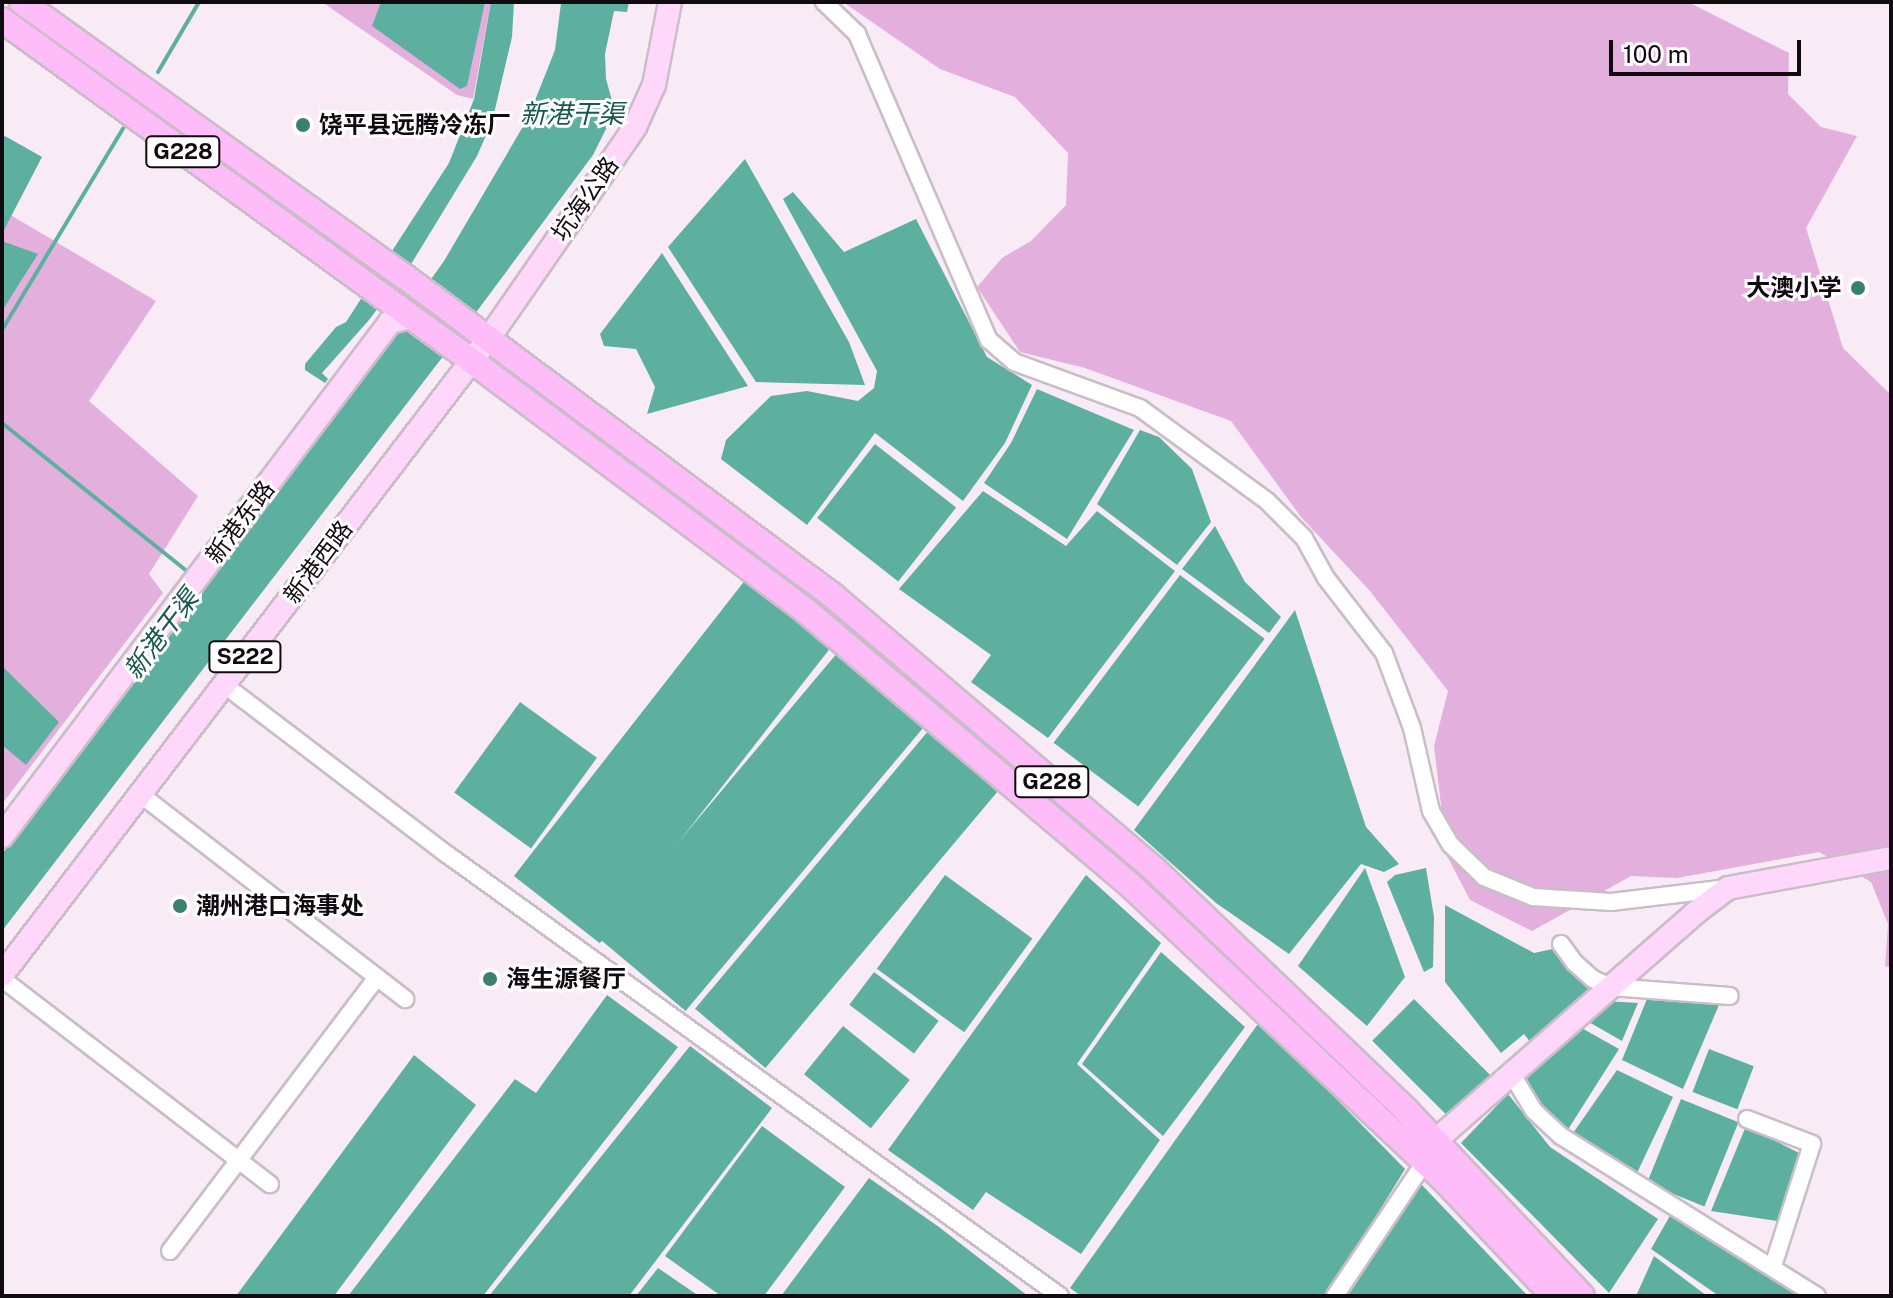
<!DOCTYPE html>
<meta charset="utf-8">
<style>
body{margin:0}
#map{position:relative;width:1893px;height:1298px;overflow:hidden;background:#f8ebf6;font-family:"Public Sans","Noto Sans SC",sans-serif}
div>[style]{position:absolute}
.green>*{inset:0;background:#e3b0de}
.water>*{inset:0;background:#5db09f;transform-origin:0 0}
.stream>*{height:4px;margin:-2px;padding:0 2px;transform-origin:2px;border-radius:2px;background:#5db09f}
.roads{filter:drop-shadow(2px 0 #cabdc8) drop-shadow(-2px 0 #cabdc8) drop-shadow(0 2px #cabdc8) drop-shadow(0 -2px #cabdc8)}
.minor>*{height:16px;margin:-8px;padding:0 8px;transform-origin:8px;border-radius:8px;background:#fff}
.major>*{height:22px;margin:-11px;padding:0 11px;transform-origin:11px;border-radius:11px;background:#fed7fb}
.highway>*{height:24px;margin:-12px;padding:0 12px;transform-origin:12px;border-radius:12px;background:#febcf8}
.dots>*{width:22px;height:22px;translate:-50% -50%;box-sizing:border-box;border:4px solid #fffcfe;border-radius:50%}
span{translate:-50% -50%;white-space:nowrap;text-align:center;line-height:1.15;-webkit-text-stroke:6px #fffcfe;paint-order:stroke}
.shield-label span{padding:2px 6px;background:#fffcfe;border:2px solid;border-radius:6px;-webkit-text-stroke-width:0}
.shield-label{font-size:22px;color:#0f0b0e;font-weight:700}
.poi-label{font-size:24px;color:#0f0b0e;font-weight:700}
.left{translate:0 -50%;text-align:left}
.right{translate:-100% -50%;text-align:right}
.street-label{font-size:24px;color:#0f0b0e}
.water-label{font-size:26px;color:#145a4e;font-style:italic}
.frame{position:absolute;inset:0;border:4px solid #0f0b0e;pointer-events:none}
.scale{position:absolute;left:1609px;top:40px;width:192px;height:36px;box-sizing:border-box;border:4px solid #0f0b0e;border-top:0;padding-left:10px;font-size:24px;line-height:28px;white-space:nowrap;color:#0f0b0e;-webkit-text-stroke:6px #fffcfe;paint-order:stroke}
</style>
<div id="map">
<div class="green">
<div style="clip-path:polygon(322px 2px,491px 2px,473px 99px,457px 95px)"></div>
<div style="clip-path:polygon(843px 2px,1688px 2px,1789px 53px,1788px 94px,1821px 127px,1857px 136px,1806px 228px,1843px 348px,1891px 395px,1891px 968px,1885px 966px,1888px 924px,1871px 882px,1819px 852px,1677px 878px,1631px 876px,1532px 931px,1470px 900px,1447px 856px,1434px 746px,1448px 691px,1370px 591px,1301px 517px,1231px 421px,1085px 368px,1020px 352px,977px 287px,1002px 258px,1031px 241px,1066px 205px,1068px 153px,1015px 97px,940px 69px)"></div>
<div style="clip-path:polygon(2px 210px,156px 301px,89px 401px,198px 496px,149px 574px,163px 593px,2px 804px)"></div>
</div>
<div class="water">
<div style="clip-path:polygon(381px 2px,485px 2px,467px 86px,460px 89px,372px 26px)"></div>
<div style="clip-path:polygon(491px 2px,514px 2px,512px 37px,492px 122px,477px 156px,413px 261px,369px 320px,322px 373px,328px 379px,325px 383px,305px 370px,305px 364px,336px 327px,346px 322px,449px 163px,474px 99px)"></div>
<div style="clip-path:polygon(556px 2px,629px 2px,627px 12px,614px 11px,605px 54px,606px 79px,615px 111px,593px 155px,451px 346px,2px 931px,2px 854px,359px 380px,444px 261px,528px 118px,555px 50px,561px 3px)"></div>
<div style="clip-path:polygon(5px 136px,42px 157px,4px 230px,2px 138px)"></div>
<div style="clip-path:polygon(745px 159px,849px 342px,865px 385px,756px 382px,668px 247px)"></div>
<div style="clip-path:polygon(793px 192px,844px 252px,916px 219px,987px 357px,1032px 385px,1005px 443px,963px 501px,875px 433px,807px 525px,721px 459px,726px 440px,771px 396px,807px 391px,858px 401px,874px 388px,877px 371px,783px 199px)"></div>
<div style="clip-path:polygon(2px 241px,38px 254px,2px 311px)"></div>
<div style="clip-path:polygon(662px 253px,748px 386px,647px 414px,655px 387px,636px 349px,604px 346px,600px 334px)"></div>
<div style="clip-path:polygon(1037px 389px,1134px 430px,1067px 539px,984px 483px,1011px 443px)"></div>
<div style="clip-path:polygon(1140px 430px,1159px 437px,1192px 469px,1211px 522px,1177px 565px,1097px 504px)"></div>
<div style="left:875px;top:444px;width:103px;height:94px;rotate:38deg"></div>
<div style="clip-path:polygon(983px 491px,1066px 546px,1097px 511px,1175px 571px,1048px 738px,971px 682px,991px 655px,899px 589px)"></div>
<div style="clip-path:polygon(1215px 526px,1245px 582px,1281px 617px,1269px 633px,1182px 569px)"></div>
<div style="left:1180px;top:575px;width:106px;height:210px;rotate:37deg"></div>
<div style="left:746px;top:579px;width:109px;height:377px;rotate:38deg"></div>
<div style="clip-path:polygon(1295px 610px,1366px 827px,1399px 864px,1384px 872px,1361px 864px,1289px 954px,1216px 903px,1134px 830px)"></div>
<div style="left:838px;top:652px;width:114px;height:373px;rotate:40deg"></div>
<div style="clip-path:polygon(2px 666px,59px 722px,26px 765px,2px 745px)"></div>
<div style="left:520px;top:702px;width:95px;height:112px;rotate:36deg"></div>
<div style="left:929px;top:730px;width:92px;height:364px;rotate:40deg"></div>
<div style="clip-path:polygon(1365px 868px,1405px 977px,1367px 1026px,1298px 966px)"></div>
<div style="clip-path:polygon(1426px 868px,1434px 917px,1433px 967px,1424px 972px,1387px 882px,1395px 875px)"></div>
<div style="left:945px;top:875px;width:108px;height:116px;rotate:36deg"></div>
<div style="clip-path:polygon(1086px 875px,1161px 943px,1077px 1064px,1160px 1140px,1081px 1254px,986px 1192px,973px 1210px,888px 1150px)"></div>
<div style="clip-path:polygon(1445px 905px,1534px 953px,1553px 949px,1596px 989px,1531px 1043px,1524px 1034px,1501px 1053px,1445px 982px)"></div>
<div style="clip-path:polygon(1161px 952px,1245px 1027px,1163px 1136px,1082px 1064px)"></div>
<div style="left:874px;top:972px;width:81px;height:41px;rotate:37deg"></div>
<div style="clip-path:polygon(607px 995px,678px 1047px,483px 1296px,348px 1296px,515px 1079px,536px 1093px)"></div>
<div style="clip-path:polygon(1699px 997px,1719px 1005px,1683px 1089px,1622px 1060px,1647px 999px)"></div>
<div style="left:1414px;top:999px;width:108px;height:59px;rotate:45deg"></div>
<div style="clip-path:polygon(1605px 1001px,1638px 1003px,1622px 1041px,1587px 1021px)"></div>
<div style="clip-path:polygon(1260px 1021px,1405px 1169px,1353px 1254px,1325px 1296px,1081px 1296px,1070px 1288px)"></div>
<div style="left:843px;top:1026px;width:86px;height:62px;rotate:39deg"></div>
<div style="clip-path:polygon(1578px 1026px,1619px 1049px,1567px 1131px,1536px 1104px,1526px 1076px)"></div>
<div style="clip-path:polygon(690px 1046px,772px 1108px,629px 1296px,489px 1296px)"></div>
<div style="left:1709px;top:1049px;width:48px;height:46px;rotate:21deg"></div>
<div style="clip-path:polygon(414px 1055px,476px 1105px,334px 1296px,236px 1296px)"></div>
<div style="clip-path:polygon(1617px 1070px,1673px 1097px,1636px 1175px,1571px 1136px)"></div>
<div style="clip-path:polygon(1508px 1094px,1550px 1147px,1658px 1219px,1609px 1293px,1461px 1143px)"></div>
<div style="left:1681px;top:1099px;width:62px;height:91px;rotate:22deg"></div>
<div style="clip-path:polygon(762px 1126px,845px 1187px,764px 1296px,721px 1296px,665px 1256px)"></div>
<div style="clip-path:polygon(1746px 1126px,1801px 1154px,1777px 1221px,1711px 1211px)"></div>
<div style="clip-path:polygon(869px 1178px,939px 1227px,1028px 1296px,781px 1296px)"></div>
<div style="clip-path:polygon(1420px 1183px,1528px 1296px,1348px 1296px)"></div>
<div style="clip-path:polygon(1671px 1214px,1800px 1296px,1719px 1296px,1651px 1249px)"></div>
<div style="clip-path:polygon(1654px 1256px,1707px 1296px,1636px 1296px)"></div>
<div style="clip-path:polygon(658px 1268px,699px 1296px,636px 1296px)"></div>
</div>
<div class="stream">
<div style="left:158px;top:72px;width:81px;rotate:-59.6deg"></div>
<div style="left:2px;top:330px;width:235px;rotate:-59deg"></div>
<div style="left:2px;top:423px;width:238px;rotate:38.7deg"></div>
</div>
<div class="roads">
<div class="minor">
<div style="left:824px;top:2px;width:46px;rotate:44.1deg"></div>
<div style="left:857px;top:34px;width:333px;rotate:66.7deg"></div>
<div style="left:989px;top:340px;width:33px;rotate:41deg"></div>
<div style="left:1014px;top:362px;width:134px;rotate:20.1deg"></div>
<div style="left:1140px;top:408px;width:157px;rotate:36.2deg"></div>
<div style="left:1267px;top:501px;width:52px;rotate:45deg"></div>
<div style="left:1304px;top:538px;width:46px;rotate:61.2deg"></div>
<div style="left:1326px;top:578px;width:95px;rotate:52.3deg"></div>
<div style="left:1384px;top:653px;width:80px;rotate:69.5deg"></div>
<div style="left:1412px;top:728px;width:85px;rotate:77.1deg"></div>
<div style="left:1431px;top:811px;width:39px;rotate:60deg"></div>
<div style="left:1451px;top:845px;width:46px;rotate:44.1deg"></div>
<div style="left:1484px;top:877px;width:53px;rotate:22.2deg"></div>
<div style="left:1533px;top:897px;width:78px;rotate:3.7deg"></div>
<div style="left:1611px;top:902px;width:118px;rotate:-6.8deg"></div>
<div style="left:235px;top:693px;width:268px;rotate:37.3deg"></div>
<div style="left:448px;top:855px;width:754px;rotate:35.78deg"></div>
<div style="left:149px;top:801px;width:324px;rotate:37.7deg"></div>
<div style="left:1561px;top:944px;width:24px;rotate:54deg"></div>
<div style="left:1575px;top:963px;width:24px;rotate:42deg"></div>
<div style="left:1593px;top:979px;width:20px;rotate:24deg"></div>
<div style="left:1611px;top:987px;width:119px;rotate:4.3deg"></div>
<div style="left:9px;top:984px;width:329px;rotate:37.5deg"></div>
<div style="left:1511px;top:1073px;width:44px;rotate:58.8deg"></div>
<div style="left:1534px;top:1111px;width:37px;rotate:43deg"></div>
<div style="left:1561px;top:1136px;width:302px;rotate:32deg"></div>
<div style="left:1747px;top:1119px;width:70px;rotate:21deg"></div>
<div style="left:1812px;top:1144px;width:128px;rotate:107.7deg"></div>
<div style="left:170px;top:1251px;width:343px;rotate:-52.9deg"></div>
<div style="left:1335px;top:1296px;width:160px;rotate:-56.2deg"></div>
</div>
<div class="major">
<div style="left:2px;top:836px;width:644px;rotate:-52.95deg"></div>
<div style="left:390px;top:322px;width:22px;rotate:-13deg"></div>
<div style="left:2px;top:975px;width:802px;rotate:-52.6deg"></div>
<div style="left:489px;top:338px;width:257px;rotate:-55.3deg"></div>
<div style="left:635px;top:127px;width:46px;rotate:-65.7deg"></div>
<div style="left:654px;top:85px;width:85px;rotate:-79.1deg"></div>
<div style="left:1435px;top:1141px;width:346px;rotate:-41.2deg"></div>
<div style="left:1695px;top:913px;width:41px;rotate:-37.1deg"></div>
<div style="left:1728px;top:888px;width:166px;rotate:-10.4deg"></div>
</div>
<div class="highway">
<div style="left:22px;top:2px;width:470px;rotate:35.7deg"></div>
<div style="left:404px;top:276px;width:534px;rotate:36.7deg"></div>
<div style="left:832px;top:595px;width:423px;rotate:40.4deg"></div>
<div style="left:1154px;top:869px;width:349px;rotate:43.7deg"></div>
<div style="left:1406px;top:1110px;width:256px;rotate:46.6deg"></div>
<div style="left:2px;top:20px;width:581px;rotate:35.96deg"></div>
<div style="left:472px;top:361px;width:417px;rotate:36.8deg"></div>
<div style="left:806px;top:611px;width:423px;rotate:40.2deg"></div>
<div style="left:1129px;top:884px;width:436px;rotate:43.2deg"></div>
<div style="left:1447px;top:1183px;width:156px;rotate:46.6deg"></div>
</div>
</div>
<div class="dots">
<div style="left:303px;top:125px;background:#3b7f71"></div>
<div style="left:1858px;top:288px;background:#3b7f71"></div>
<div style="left:180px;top:906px;background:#3b7f71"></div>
<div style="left:490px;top:979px;background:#3b7f71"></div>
</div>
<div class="shield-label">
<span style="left:183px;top:152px">G228</span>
<span style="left:245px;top:657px">S222</span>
<span style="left:1052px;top:782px">G228</span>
</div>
<div class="poi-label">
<span class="left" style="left:319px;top:125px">饶平县远腾冷冻厂</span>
<span class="right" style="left:1842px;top:288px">大澳小学</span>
<span class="left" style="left:196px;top:906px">潮州港口海事处</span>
<span class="left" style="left:506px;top:979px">海生源餐厅</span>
</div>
<div class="street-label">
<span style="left:585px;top:199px;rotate:-55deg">坑海公路</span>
<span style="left:240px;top:522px;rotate:-53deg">新港东路</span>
<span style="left:318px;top:562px;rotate:-53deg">新港西路</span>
</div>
<div class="water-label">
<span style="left:572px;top:114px">新港干渠</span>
<span style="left:161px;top:634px;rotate:-53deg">新港干渠</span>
</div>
<div class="frame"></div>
<div class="scale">100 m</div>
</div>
